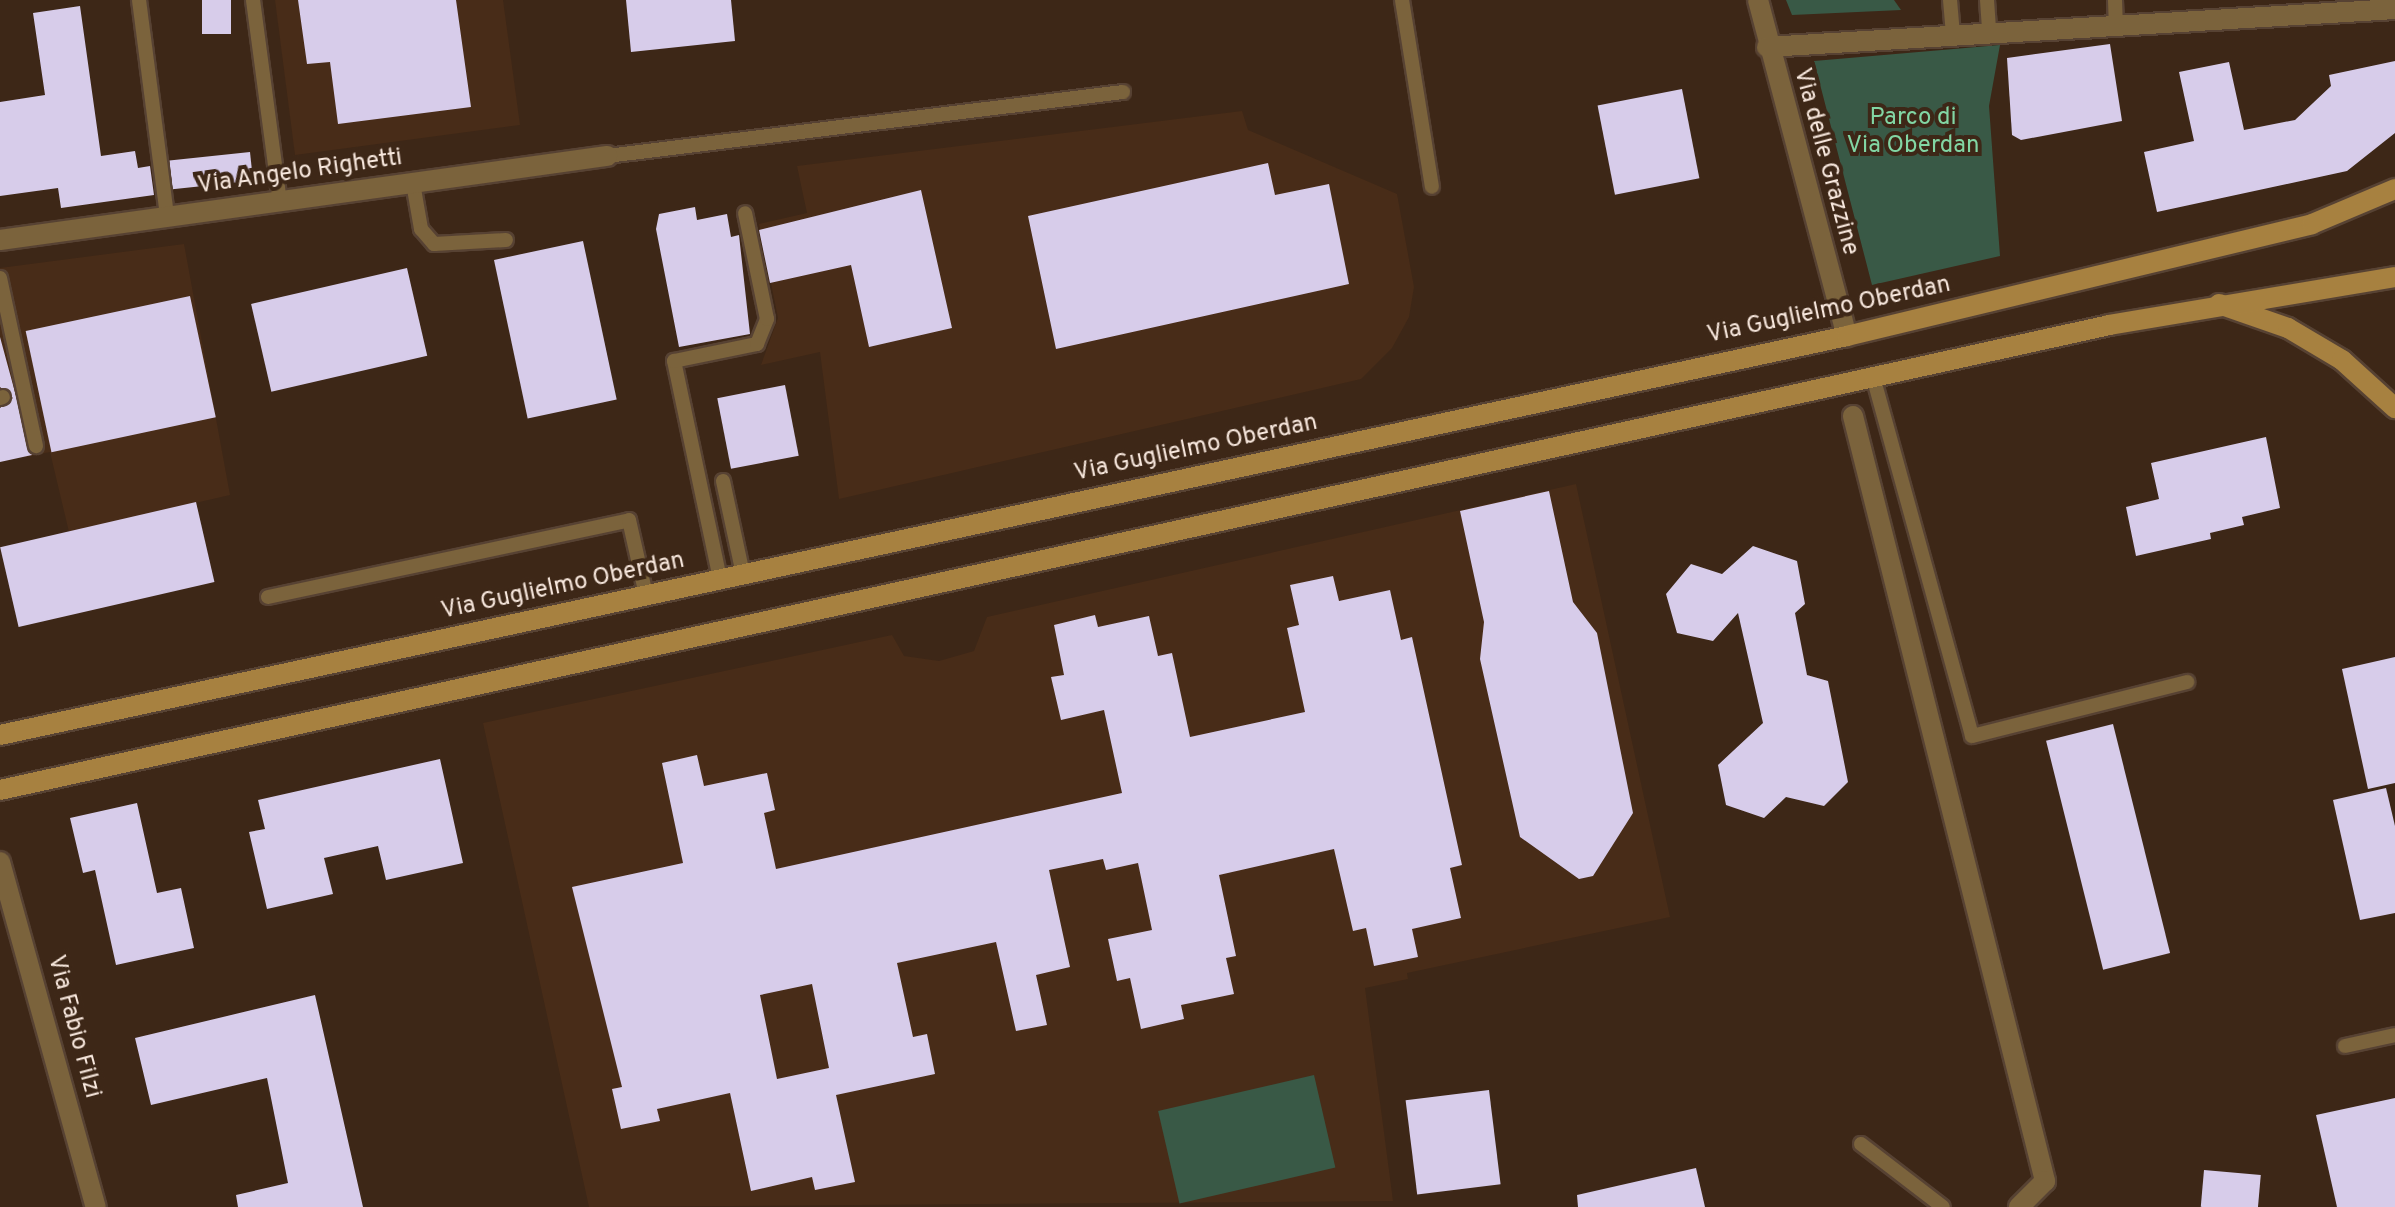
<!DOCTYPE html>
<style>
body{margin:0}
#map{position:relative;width:2395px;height:1207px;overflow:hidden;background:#3d2717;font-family:Overpass,sans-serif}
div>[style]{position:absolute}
.built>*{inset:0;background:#482c18}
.green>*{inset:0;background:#395946;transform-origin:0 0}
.building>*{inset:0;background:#d7ccea;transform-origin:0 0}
.roads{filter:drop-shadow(2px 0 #574233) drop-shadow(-2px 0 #574233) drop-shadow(0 2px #574233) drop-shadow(0 -2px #574233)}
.service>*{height:14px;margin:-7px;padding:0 7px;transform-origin:7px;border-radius:7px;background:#7b633c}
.pedestrian>*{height:20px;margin:-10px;padding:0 10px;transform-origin:10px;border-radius:10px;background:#7b633c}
.minor>*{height:20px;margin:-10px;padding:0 10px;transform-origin:10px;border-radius:10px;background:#7b633c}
.secondary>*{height:20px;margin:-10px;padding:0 10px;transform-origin:10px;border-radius:10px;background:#a78140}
span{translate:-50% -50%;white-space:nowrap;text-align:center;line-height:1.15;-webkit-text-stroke:8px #3d2717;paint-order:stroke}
.park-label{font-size:24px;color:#82d6a4}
.street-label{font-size:24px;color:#f8e8de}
</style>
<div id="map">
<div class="built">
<div style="clip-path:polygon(275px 0,503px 0,520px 125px,295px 155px)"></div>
<div style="clip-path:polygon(1242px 111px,1248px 130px,1397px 194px,1414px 287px,1409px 317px,1392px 348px,1361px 379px,839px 499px,820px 352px,761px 365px,778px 318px,759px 224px,807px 213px,797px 166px)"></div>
<div style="clip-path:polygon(184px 244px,230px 495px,69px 532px,50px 452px,25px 457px,0 344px,0 268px)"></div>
<div style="clip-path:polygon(1576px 484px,1670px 917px,1407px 973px,1408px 979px,1365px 988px,1393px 1201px,589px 1207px,483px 723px,892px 635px,904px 656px,939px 661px,974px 651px,987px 617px)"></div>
</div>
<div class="green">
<div style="clip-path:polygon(1786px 0,1894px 0,1901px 10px,1792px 15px)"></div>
<div style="clip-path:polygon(2000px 45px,1989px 106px,2000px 256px,1872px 285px,1814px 61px)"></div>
<div style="left:1314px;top:1075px;width:95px;height:160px;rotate:77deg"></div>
</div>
<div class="building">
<div style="left:202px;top:0;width:29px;height:34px"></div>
<div style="clip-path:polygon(298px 0,456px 0,471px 107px,338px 124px,330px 62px,307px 64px)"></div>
<div style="clip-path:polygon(626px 0,731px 0,735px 41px,631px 52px)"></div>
<div style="clip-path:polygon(80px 6px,101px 156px,135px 151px,138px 168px,150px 166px,154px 195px,61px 208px,58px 188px,0 196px,0 102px,45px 95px,33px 13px)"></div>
<div style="clip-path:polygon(2110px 44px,2122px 121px,2021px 140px,2012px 135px,2007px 58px)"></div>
<div style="clip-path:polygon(2395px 61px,2395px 133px,2347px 171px,2157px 212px,2144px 152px,2194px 141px,2179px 72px,2229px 62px,2244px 130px,2295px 120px,2331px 86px,2329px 75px)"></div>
<div style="left:1682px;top:89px;width:91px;height:86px;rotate:79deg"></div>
<div style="left:250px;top:152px;width:29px;height:81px;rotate:84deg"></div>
<div style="clip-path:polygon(1268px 163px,1275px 195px,1329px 184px,1349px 284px,1056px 349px,1028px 216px)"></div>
<div style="clip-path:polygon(921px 190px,952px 328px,869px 347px,851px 265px,770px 283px,759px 230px)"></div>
<div style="clip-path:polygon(695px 207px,697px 220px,727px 214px,731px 237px,739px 235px,750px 334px,679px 347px,656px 229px,659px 214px)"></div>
<div style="left:583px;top:241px;width:162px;height:91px;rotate:78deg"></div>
<div style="left:407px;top:268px;width:90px;height:160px;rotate:77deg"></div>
<div style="left:190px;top:296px;width:124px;height:168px;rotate:78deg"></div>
<div style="clip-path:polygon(0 337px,32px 455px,0 462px,0 408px,13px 398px,0 387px)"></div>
<div style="left:785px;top:385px;width:72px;height:69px;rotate:79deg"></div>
<div style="clip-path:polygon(2266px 437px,2280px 508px,2242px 517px,2244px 525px,2210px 533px,2211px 539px,2136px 556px,2126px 507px,2159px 499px,2151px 463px)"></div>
<div style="clip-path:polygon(1549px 491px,1573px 602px,1597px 633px,1633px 813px,1593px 876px,1579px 879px,1520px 837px,1480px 659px,1484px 622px,1460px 511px)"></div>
<div style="left:196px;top:502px;width:82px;height:201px;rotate:77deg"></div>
<div style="clip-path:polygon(1753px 546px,1797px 561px,1805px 604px,1795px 613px,1807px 675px,1828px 681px,1848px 782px,1824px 806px,1786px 797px,1764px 818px,1726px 805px,1718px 765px,1763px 723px,1738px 613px,1713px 641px,1677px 633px,1666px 594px,1691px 564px,1722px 574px)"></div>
<div style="clip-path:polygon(evenodd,1333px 576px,1339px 601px,1390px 590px,1401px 640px,1412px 637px,1462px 865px,1450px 868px,1461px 918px,1412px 929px,1418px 957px,1374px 966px,1366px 928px,1353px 931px,1334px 849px,1219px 875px,1236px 956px,1226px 958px,1234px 994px,1181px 1005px,1184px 1019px,1141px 1029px,1130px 978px,1117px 981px,1108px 939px,1152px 930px,1138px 863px,1106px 870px,1103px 859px,1049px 870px,1070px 967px,1036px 975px,1047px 1025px,1016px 1031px,996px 942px,897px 963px,913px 1037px,927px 1034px,935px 1074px,836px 1095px,855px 1182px,815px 1190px,812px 1177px,751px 1191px,730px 1093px,657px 1109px,660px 1121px,621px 1129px,612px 1089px,622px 1087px,572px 887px,683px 863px,662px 763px,697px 755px,704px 786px,767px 773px,775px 810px,764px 813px,776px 869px,1122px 793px,1104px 710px,1061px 720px,1051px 677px,1064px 675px,1054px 625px,1095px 615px,1098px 627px,1149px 616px,1158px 656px,1172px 653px,1190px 737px,1305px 712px,1287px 628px,1299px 625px,1290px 585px,1333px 576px,812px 984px,829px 1068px,777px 1079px,760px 995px,812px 984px)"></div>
<div style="clip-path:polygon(2395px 657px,2395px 783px,2368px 789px,2342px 669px)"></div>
<div style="left:2113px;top:724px;width:236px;height:69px;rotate:76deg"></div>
<div style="clip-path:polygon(440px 759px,463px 863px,386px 880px,378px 846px,324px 858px,333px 894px,267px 909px,249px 832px,265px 829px,258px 800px)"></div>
<div style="clip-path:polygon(2386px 788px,2395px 826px,2395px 913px,2360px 920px,2333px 800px)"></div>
<div style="clip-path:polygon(137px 803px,157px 893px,181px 888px,194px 948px,116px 965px,95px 870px,83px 873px,70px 818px)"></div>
<div style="clip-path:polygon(315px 995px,363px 1207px,238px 1207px,236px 1195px,288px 1183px,267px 1078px,151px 1105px,135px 1038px)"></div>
<div style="left:1489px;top:1090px;width:95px;height:84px;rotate:83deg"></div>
<div style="clip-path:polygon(2395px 1098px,2395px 1207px,2337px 1207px,2316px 1115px)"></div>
<div style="clip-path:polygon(1696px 1168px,1705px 1207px,1578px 1207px,1577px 1195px)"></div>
<div style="left:2204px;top:1170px;width:57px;height:37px;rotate:5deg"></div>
</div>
<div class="roads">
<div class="service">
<div style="left:139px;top:0;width:219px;rotate:82.6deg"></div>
<div style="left:253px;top:0;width:205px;rotate:82.4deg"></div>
<div style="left:1402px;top:0;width:189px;rotate:80.9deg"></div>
<div style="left:1950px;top:0;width:34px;rotate:85deg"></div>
<div style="left:1987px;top:0;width:31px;rotate:86deg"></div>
<div style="left:2115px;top:0;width:23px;rotate:88deg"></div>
<div style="left:607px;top:156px;width:520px;rotate:-7.07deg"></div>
<div style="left:413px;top:183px;width:47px;rotate:80.1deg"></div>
<div style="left:421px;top:229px;width:20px;rotate:49deg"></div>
<div style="left:434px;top:244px;width:72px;rotate:-3.2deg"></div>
<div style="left:0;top:278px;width:172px;rotate:77.9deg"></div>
<div style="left:1874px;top:380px;width:369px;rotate:74.6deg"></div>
<div style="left:1972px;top:736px;width:222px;rotate:-14.1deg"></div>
<div style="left:0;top:398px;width:3px;rotate:-18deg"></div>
<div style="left:723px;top:481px;width:95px;rotate:77.9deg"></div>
<div style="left:720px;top:579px;width:223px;rotate:-101.9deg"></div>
<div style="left:674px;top:361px;width:85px;rotate:-11.6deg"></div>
<div style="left:757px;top:344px;width:27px;rotate:-68deg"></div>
<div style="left:767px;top:319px;width:108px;rotate:-101.7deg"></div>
<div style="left:268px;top:597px;width:369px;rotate:-12deg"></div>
<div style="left:629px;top:520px;width:77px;rotate:77.2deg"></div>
<div style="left:2345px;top:1046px;width:51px;rotate:-12.4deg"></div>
<div style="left:1861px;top:1144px;width:103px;rotate:37.5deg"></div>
</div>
<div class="pedestrian">
<div style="left:1853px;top:416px;width:789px;rotate:75.91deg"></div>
<div style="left:2045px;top:1181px;width:37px;rotate:135deg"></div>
</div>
<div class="minor">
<div style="left:1758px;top:0;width:348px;rotate:75.2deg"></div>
<div style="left:1767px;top:47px;width:629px;rotate:-3.46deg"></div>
<div style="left:0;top:240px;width:613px;rotate:-7.88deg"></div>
<div style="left:0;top:862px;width:358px;rotate:74.5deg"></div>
</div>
<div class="secondary">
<div style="left:2219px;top:304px;width:73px;rotate:19.2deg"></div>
<div style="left:2288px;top:328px;width:63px;rotate:30.7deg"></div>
<div style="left:2342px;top:360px;width:72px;rotate:42.2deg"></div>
<div style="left:0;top:735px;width:1890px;rotate:-12.19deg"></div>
<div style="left:1847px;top:336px;width:478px;rotate:-13.5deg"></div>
<div style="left:2312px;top:224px;width:90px;rotate:-22.9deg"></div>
<div style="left:0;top:790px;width:2160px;rotate:-12.43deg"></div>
<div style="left:2109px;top:325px;width:290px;rotate:-9.5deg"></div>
</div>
</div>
<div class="park-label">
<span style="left:1913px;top:133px">Parco di<br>Via Oberdan</span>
</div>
<div class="street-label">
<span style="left:1825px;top:162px;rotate:75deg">Via delle Grazzine</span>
<span style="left:300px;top:173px;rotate:-8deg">Via Angelo Righetti</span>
<span style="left:1829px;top:311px;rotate:-12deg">Via Guglielmo Oberdan</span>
<span style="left:1196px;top:449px;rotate:-12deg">Via Guglielmo Oberdan</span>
<span style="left:563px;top:587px;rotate:-12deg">Via Guglielmo Oberdan</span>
<span style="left:73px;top:1027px;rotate:75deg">Via Fabio Filzi</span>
</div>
</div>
